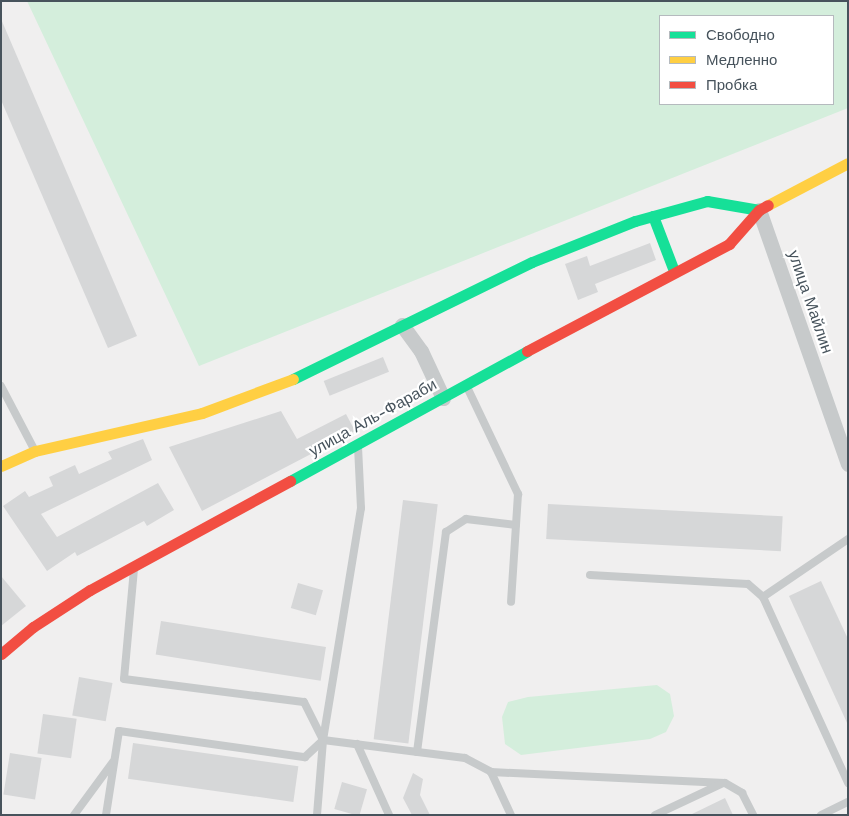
<!DOCTYPE html>
<meta charset="utf-8">
<style>
body{margin:0}
#map{position:relative;width:849px;height:816px;overflow:hidden;background:#f0efef;font-family:"Work Sans",sans-serif}
div>[style]{position:absolute}
.green>*{inset:0;background:#d4eedc}
.building>*{inset:0;background:#d6d7d8;transform-origin:0 0}
.lane>*{height:8px;margin:-4px;padding:0 4px;transform-origin:4px;border-radius:4px;background:#c7cacb}
.street>*{height:15px;margin:-7.5px;padding:0 7.5px;transform-origin:7.5px;border-radius:7.5px;background:#c7cacb}
.fast>*{height:11px;margin:-5.5px;padding:0 5.5px;transform-origin:5.5px;border-radius:5.5px;background:#16e098}
.slow>*{height:11px;margin:-5.5px;padding:0 5.5px;transform-origin:5.5px;border-radius:5.5px;background:#ffcf43}
.jam>*{height:11px;margin:-5.5px;padding:0 5.5px;transform-origin:5.5px;border-radius:5.5px;background:#f24e42}
span{translate:-50% -50%;white-space:nowrap;text-align:center;line-height:1.15;-webkit-text-stroke:4.5px #fff;paint-order:stroke}
.street-label{font-size:16px;color:#47535c}
.frame{position:absolute;inset:0;border:2px solid #47535c;pointer-events:none}
.legend{position:absolute;left:659px;top:15px;width:175px;height:90px;box-sizing:border-box;background:#fff;border:1px solid #b5babe;margin:0;padding:6px 9px;list-style:none;font-size:15px;color:#47535c}
.legend li{display:flex;align-items:center;gap:10px;height:25px}
.legend b{width:25px;border:1px solid #b5babe}
</style>
<div id="map">
<div class="green">
<div style="clip-path:polygon(evenodd,27px 1px,848px 1px,848px 108px,199px 366px,27px 1px,660px 16px,833px 16px,833px 104px,660px 104px,660px 16px)"></div>
<div style="clip-path:polygon(657px 685px,670px 694px,674px 716px,666px 732px,650px 739px,521px 755px,505px 744px,502px 717px,508px 702px,528px 697px)"></div>
</div>
<div class="building">
<div style="clip-path:polygon(1px 19px,137px 336px,108px 348px,1px 100px)"></div>
<div style="clip-path:polygon(650px 243px,656px 260px,595px 284px,598px 292px,578px 300px,565px 264px,587px 256px,590px 266px)"></div>
<div style="left:383px;top:357px;width:16px;height:64px;rotate:68deg"></div>
<div style="clip-path:polygon(281px 411px,297px 439px,346px 414px,355px 431px,202px 511px,169px 447px)"></div>
<div style="clip-path:polygon(143px 439px,152px 460px,41px 514px,57px 537px,158px 483px,174px 510px,147px 526px,144px 521px,77px 556px,75px 552px,47px 571px,3px 506px,25px 491px,29px 497px,53px 486px,49px 477px,75px 465px,79px 474px,112px 459px,108px 452px)"></div>
<div style="left:403px;top:500px;width:35px;height:241px;rotate:7deg"></div>
<div style="left:548px;top:504px;width:235px;height:35px;rotate:3deg"></div>
<div style="clip-path:polygon(1px 576px,26px 606px,1px 626px)"></div>
<div style="clip-path:polygon(821px 581px,848px 639px,848px 725px,789px 596px)"></div>
<div style="left:298px;top:583px;width:26px;height:26px;rotate:16deg"></div>
<div style="left:161px;top:621px;width:167px;height:34px;rotate:9deg"></div>
<div style="left:79px;top:677px;width:34px;height:39px;rotate:10deg"></div>
<div style="left:43px;top:714px;width:34px;height:40px;rotate:8deg"></div>
<div style="left:133px;top:743px;width:167px;height:36px;rotate:8deg"></div>
<div style="left:10px;top:753px;width:32px;height:42px;rotate:9deg"></div>
<div style="clip-path:polygon(413px 773px,423px 779px,420px 795px,430px 815px,412px 815px,403px 798px)"></div>
<div style="left:342px;top:782px;width:26px;height:28px;rotate:16deg"></div>
<div style="clip-path:polygon(725px 798px,733px 815px,690px 815px)"></div>
</div>
<div class="lane">
<div style="left:1px;top:386px;width:71px;rotate:62.4deg"></div>
<div style="left:467px;top:387px;width:119px;rotate:64.5deg"></div>
<div style="left:518px;top:494px;width:108px;rotate:93.7deg"></div>
<div style="left:134px;top:569px;width:110px;rotate:95.2deg"></div>
<div style="left:124px;top:679px;width:181px;rotate:7.3deg"></div>
<div style="left:304px;top:702px;width:42px;rotate:63.4deg"></div>
<div style="left:323px;top:740px;width:143px;rotate:7.2deg"></div>
<div style="left:465px;top:758px;width:30px;rotate:28deg"></div>
<div style="left:491px;top:772px;width:47px;rotate:65.1deg"></div>
<div style="left:590px;top:575px;width:158px;rotate:3.3deg"></div>
<div style="left:748px;top:584px;width:20px;rotate:41deg"></div>
<div style="left:763px;top:597px;width:205px;rotate:65.4deg"></div>
<div style="left:763px;top:597px;width:103px;rotate:-34.3deg"></div>
<div style="left:357px;top:744px;width:78px;rotate:65.7deg"></div>
<div style="left:417px;top:752px;width:222px;rotate:-82.5deg"></div>
<div style="left:446px;top:532px;width:24px;rotate:-33deg"></div>
<div style="left:466px;top:519px;width:50px;rotate:6.8deg"></div>
<div style="left:491px;top:772px;width:234px;rotate:2.7deg"></div>
<div style="left:725px;top:783px;width:20px;rotate:30deg"></div>
<div style="left:742px;top:793px;width:25px;rotate:63deg"></div>
<div style="left:74px;top:815px;width:66px;rotate:-53.7deg"></div>
<div style="left:106px;top:815px;width:85px;rotate:-81.2deg"></div>
<div style="left:119px;top:731px;width:188px;rotate:8deg"></div>
<div style="left:305px;top:757px;width:25px;rotate:-43deg"></div>
<div style="left:317px;top:815px;width:75px;rotate:-85.4deg"></div>
<div style="left:323px;top:740px;width:235px;rotate:-80.7deg"></div>
<div style="left:361px;top:508px;width:61px;rotate:-92.8deg"></div>
<div style="left:655px;top:815px;width:75px;rotate:-25.2deg"></div>
<div style="left:821px;top:815px;width:30px;rotate:-26deg"></div>
</div>
<div class="street">
<div style="left:759px;top:210px;width:269px;rotate:70.7deg"></div>
<div style="left:402px;top:325px;width:32px;rotate:54deg"></div>
<div style="left:421px;top:351px;width:52px;rotate:64.9deg"></div>
</div>
<div class="fast">
<div style="left:653px;top:216px;width:59px;rotate:69.1deg"></div>
<div style="left:293px;top:379px;width:266px;rotate:-26.1deg"></div>
<div style="left:532px;top:262px;width:111px;rotate:-21.7deg"></div>
<div style="left:635px;top:221px;width:75px;rotate:-15.5deg"></div>
<div style="left:707px;top:201px;width:53px;rotate:9.8deg"></div>
<div style="left:290px;top:481px;width:270px;rotate:-28.7deg"></div>
</div>
<div class="slow">
<div style="left:768px;top:205px;width:90px;rotate:-27.7deg"></div>
<div style="left:1px;top:466px;width:37px;rotate:-24deg"></div>
<div style="left:35px;top:451px;width:171px;rotate:-12.8deg"></div>
<div style="left:202px;top:413px;width:97px;rotate:-20.5deg"></div>
</div>
<div class="jam">
<div style="left:527px;top:351px;width:229px;rotate:-27.9deg"></div>
<div style="left:729px;top:244px;width:45px;rotate:-48.6deg"></div>
<div style="left:759px;top:210px;width:10px;rotate:-29deg"></div>
<div style="left:1px;top:654px;width:42px;rotate:-40.2deg"></div>
<div style="left:33px;top:627px;width:68px;rotate:-33deg"></div>
<div style="left:90px;top:590px;width:228px;rotate:-28.6deg"></div>
</div>
<div class="street-label">
<span style="left:810px;top:302px;rotate:71deg">улица Майлин</span>
<span style="left:373px;top:418px;rotate:-29deg">улица Аль-Фараби</span>
</div>
<div class="frame"></div>
<ul class="legend">
<li><b style="height:6px;background:#16e098"></b>Свободно</li>
<li><b style="height:6px;background:#ffcf43"></b>Медленно</li>
<li><b style="height:6px;background:#f24e42"></b>Пробка</li>
</ul>
</div>
